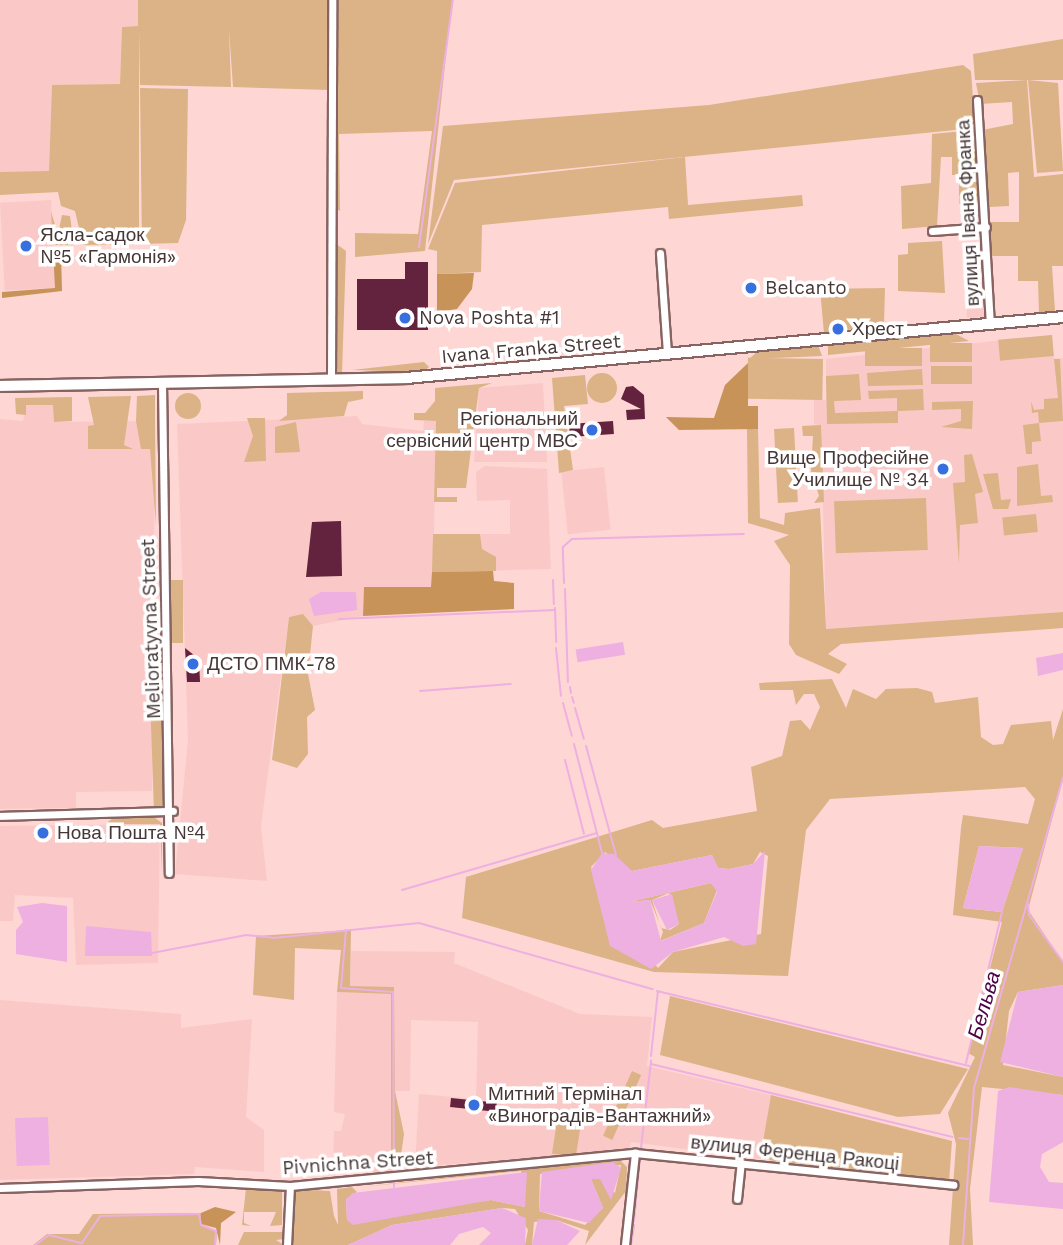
<!DOCTYPE html>
<meta charset="utf-8">
<style>
body{margin:0}
#map{position:relative;width:1063px;height:1245px;overflow:hidden;background:#fed6d4;font-family:"Work Sans",sans-serif}
div>[style]{position:absolute}
.built>*{inset:0;background:#fac9c7;transform-origin:0 0}
.green>*{inset:0;background:#dbb386;transform-origin:0 0}
.round{border-radius:50%}
.forest>*{inset:0;background:#c79359}
.water>*{inset:0;background:#eeafe1;transform-origin:0 0}
.stream>*{height:2px;margin:-1px;padding:0 1px;transform-origin:1px;border-radius:1px;background:#eeafe1}
.building>*{inset:0;background:#63223d;transform-origin:0 0}
.roads{filter:drop-shadow(2px 0 #876462) drop-shadow(-2px 0 #876462) drop-shadow(0 2px #876462) drop-shadow(0 -2px #876462)}
.street>*{height:7px;margin:-3.5px;padding:0 3.5px;transform-origin:3.5px;border-radius:3.5px;background:#fff}
.primary>*{height:10px;margin:-5px;padding:0 5px;transform-origin:5px;border-radius:5px;background:#fff}
.dots>*{width:19px;height:19px;translate:-50% -50%;box-sizing:border-box;border:4px solid #fff;border-radius:50%}
span{translate:-50% -50%;white-space:nowrap;text-align:center;line-height:1.15;-webkit-text-stroke:7px #fff;paint-order:stroke}
.street-label{font-size:19px;color:#463636}
.poi-label{font-size:19px;color:#463636}
.left{translate:0 -50%;text-align:left}
.right{translate:-100% -50%;text-align:right}
.water-label{font-size:21px;color:#4e0246;font-style:italic}
</style>
<div id="map">
<div class="built">
<div style="clip-path:polygon(0 0,138px 0,138px 26px,122px 27px,120px 84px,52px 86px,49px 172px,0 172px)"></div>
<div style="left:51px;top:200px;width:88px;height:51px;rotate:87deg"></div>
<div style="left:985px;top:290px;width:27px;height:19px;rotate:88deg"></div>
<div style="clip-path:polygon(1052px 335px,1054px 359px,1063px 358px,1063px 612px,826px 629px,821px 426px,814px 424px,814px 400px,826px 400px,826px 359px)"></div>
<div style="clip-path:polygon(543px 383px,547px 462px,474px 462px,479px 388px)"></div>
<div style="clip-path:polygon(26px 405px,54px 405px,54px 422px,155px 421px,152px 791px,76px 792px,76px 808px,0 809px,0 419px,23px 421px)"></div>
<div style="clip-path:polygon(357px 416px,362px 424px,423px 431px,424px 421px,436px 421px,434px 534px,510px 534px,510px 500px,477px 501px,476px 472px,485px 466px,547px 469px,551px 569px,432px 572px,432px 587px,364px 588px,363px 616px,313px 626px,303px 614px,289px 617px,261px 826px,267px 881px,175px 874px,188px 740px,177px 424px)"></div>
<div style="left:604px;top:467px;width:63px;height:43px;rotate:84deg"></div>
<div style="clip-path:polygon(160px 824px,158px 963px,76px 965px,73px 898px,15px 895px,13px 921px,0 921px,0 826px)"></div>
<div style="clip-path:polygon(351px 951px,455px 952px,454px 963px,580px 1014px,652px 1017px,647px 1066px,771px 1095px,760px 1159px,631px 1142px,629px 1150px,415px 1167px,419px 1094px,476px 1099px,478px 1022px,411px 1020px,410px 1091px,395px 1091px,394px 988px,350px 986px)"></div>
<div style="clip-path:polygon(337px 992px,391px 994px,391px 1171px,333px 1174px,334px 1131px,341px 1131px,345px 1114px,334px 1112px)"></div>
<div style="clip-path:polygon(0 1000px,181px 1014px,181px 1028px,252px 1019px,246px 1117px,264px 1130px,264px 1172px,195px 1167px,194px 1174px,0 1180px)"></div>
</div>
<div class="green">
<div style="clip-path:polygon(138px 0,330px 0,330px 90px,233px 87px,229px 29px,231px 87px,140px 85px,139px 30px,139px 244px,83px 245px,75px 211px,61px 206px,58px 192px,0 195px,0 172px,49px 171px,52px 85px,120px 84px,122px 27px,138px 26px)"></div>
<div style="clip-path:polygon(335px 0,452px 0,425px 251px,355px 257px,355px 233px,418px 234px,432px 131px,339px 134px,340px 211px,335px 208px)"></div>
<div style="clip-path:polygon(1063px 39px,1063px 80px,975px 80px,973px 54px)"></div>
<div style="clip-path:polygon(963px 65px,971px 71px,975px 128px,454px 180px,428px 244px,443px 126px,709px 105px)"></div>
<div style="clip-path:polygon(1027px 80px,1034px 177px,1063px 174px,1063px 266px,1052px 266px,1055px 311px,1039px 313px,1038px 281px,1018px 281px,1018px 256px,991px 256px,990px 222px,1019px 222px,1019px 172px,1008px 173px,1009px 206px,989px 207px,982px 130px,1013px 124px,1012px 102px,980px 104px,976px 83px)"></div>
<div style="clip-path:polygon(1028px 80px,1058px 83px,1063px 171px,1037px 173px)"></div>
<div style="clip-path:polygon(140px 88px,188px 89px,186px 220px,178px 243px,142px 244px)"></div>
<div style="clip-path:polygon(975px 130px,981px 202px,959px 204px,959px 175px,952px 175px,952px 157px,941px 157px,937px 226px,902px 229px,901px 186px,931px 183px,932px 134px)"></div>
<div style="clip-path:polygon(685px 157px,688px 205px,802px 195px,803px 206px,669px 219px,668px 207px,482px 225px,481px 272px,437px 274px,437px 251px,428px 249px,455px 183px)"></div>
<div style="clip-path:polygon(51px 212px,58px 234px,62px 215px,70px 216px,74px 245px,53px 245px)"></div>
<div style="clip-path:polygon(942px 241px,945px 293px,898px 291px,898px 255px,908px 254px,908px 243px)"></div>
<div style="clip-path:polygon(335px 243px,346px 251px,342px 374px,334px 372px)"></div>
<div style="clip-path:polygon(885px 288px,884px 325px,824px 333px,820px 289px)"></div>
<div style="clip-path:polygon(954px 333px,969px 341px,828px 355px,828px 345px)"></div>
<div style="left:1052px;top:335px;width:21px;height:54px;rotate:85deg"></div>
<div style="left:972px;top:343px;width:19px;height:42px;rotate:90deg"></div>
<div style="clip-path:polygon(818px 345px,822px 356px,749px 359px,758px 351px)"></div>
<div style="left:922px;top:348px;width:18px;height:57px;rotate:90deg"></div>
<div style="left:823px;top:359px;width:41px;height:75px;rotate:91deg"></div>
<div style="clip-path:polygon(1054px 359px,1060px 359px,1063px 421px,1039px 423px,1041px 441px,1032px 442px,1032px 454px,1026px 454px,1023px 425px,1039px 423px,1038px 412px,1032px 413px,1031px 401px,1034px 410px,1044px 409px,1044px 399px,1058px 398px)"></div>
<div style="clip-path:polygon(424px 362px,429px 367px,423px 372px,352px 370px)"></div>
<div style="left:972px;top:366px;width:18px;height:41px;rotate:90deg"></div>
<div style="clip-path:polygon(922px 369px,923px 385px,868px 386px,867px 373px)"></div>
<div class="round" style="left:587px;top:373px;width:30px;height:30px"></div>
<div style="clip-path:polygon(859px 374px,861px 400px,834px 401px,835px 413px,897px 411px,897px 398px,869px 399px,868px 391px,923px 389px,924px 410px,898px 411px,898px 423px,827px 424px,826px 376px)"></div>
<div style="clip-path:polygon(585px 375px,588px 404px,564px 406px,573px 470px,559px 473px,552px 378px)"></div>
<div style="clip-path:polygon(492px 383px,479px 388px,466px 488px,437px 488px,437px 497px,457px 497px,457px 502px,434px 502px,436px 421px,414px 420px,414px 413px,425px 413px,435px 401px,435px 388px)"></div>
<div style="clip-path:polygon(363px 391px,363px 399px,348px 402px,344px 416px,279px 421px,287px 415px,287px 393px)"></div>
<div class="round" style="left:175px;top:393px;width:26px;height:26px"></div>
<div style="clip-path:polygon(155px 395px,155px 421px,156px 526px,150px 449px,141px 449px,136px 421px,137px 396px)"></div>
<div style="clip-path:polygon(131px 396px,124px 445px,133px 449px,88px 449px,88px 426px,94px 425px,88px 397px)"></div>
<div style="clip-path:polygon(72px 397px,72px 421px,54px 422px,53px 405px,26px 405px,26px 415px,16px 414px,15px 398px)"></div>
<div style="clip-path:polygon(973px 401px,972px 429px,941px 427px,961px 421px,961px 409px,932px 410px,932px 402px)"></div>
<div style="clip-path:polygon(247px 418px,265px 418px,266px 461px,244px 462px,253px 436px)"></div>
<div style="clip-path:polygon(296px 422px,300px 452px,275px 453px,275px 427px)"></div>
<div style="clip-path:polygon(821px 425px,824px 502px,814px 503px,819px 496px,811px 471px,813px 436px,803px 436px,802px 426px)"></div>
<div style="left:794px;top:428px;width:74px;height:20px;rotate:87deg"></div>
<div style="clip-path:polygon(747px 429px,758px 429px,760px 518px,784px 525px,785px 513px,820px 508px,826px 629px,1063px 612px,1063px 628px,841px 644px,828px 654px,847px 664px,839px 674px,796px 655px,789px 644px,790px 565px,774px 541px,789px 535px,748px 523px)"></div>
<div style="clip-path:polygon(972px 454px,983px 492px,975px 494px,978px 523px,960px 525px,959px 564px,953px 483px,965px 482px,964px 455px)"></div>
<div style="clip-path:polygon(1038px 464px,1041px 496px,1052px 495px,1053px 502px,1017px 506px,1017px 467px)"></div>
<div style="clip-path:polygon(998px 473px,1001px 500px,1011px 499px,1008px 509px,993px 509px,983px 474px)"></div>
<div style="left:926px;top:498px;width:52px;height:92px;rotate:88deg"></div>
<div style="left:1036px;top:514px;width:18px;height:34px;rotate:84deg"></div>
<div style="clip-path:polygon(433px 534px,480px 534px,482px 549px,496px 557px,496px 571px,432px 572px)"></div>
<div style="left:170px;top:580px;width:13px;height:63px"></div>
<div style="clip-path:polygon(303px 614px,313px 626px,308px 674px,315px 710px,307px 717px,308px 754px,297px 768px,272px 760px,289px 617px)"></div>
<div style="left:163px;top:668px;width:139px;height:14px;rotate:88deg"></div>
<div style="clip-path:polygon(evenodd,832px 679px,846px 708px,853px 689px,876px 699px,886px 689px,917px 688px,932px 692px,935px 703px,978px 697px,981px 737px,993px 745px,1003px 744px,1011px 725px,1051px 721px,1053px 740px,1063px 709px,1063px 778px,1028px 910px,1063px 962px,1063px 985px,1018px 992px,1009px 1011px,1003px 1065px,1063px 1077px,1063px 1095px,982px 1087px,970px 1189px,973px 1245px,949px 1245px,956px 1144px,948px 1113px,975px 1057px,968px 1053px,1002px 922px,953px 915px,961px 828px,963px 815px,1028px 824px,1035px 799px,1025px 787px,830px 799px,806px 830px,788px 976px,654px 972px,462px 918px,466px 877px,652px 820px,663px 828px,757px 811px,751px 767px,782px 756px,790px 721px,801px 720px,810px 730px,820px 707px,814px 694px,804px 694px,796px 705px,793px 690px,760px 690px,759px 683px,832px 679px,979px 846px,1023px 848px,1002px 912px,963px 908px,979px 846px,832px 679px,605px 852px,632px 871px,712px 855px,718px 868px,729px 869px,753px 864px,760px 852px,768px 856px,761px 934px,673px 952px,658px 968px,599px 894px,591px 867px,605px 852px)"></div>
<div style="clip-path:polygon(151px 815px,162px 823px,162px 873px,160px 824px,105px 824px,116px 816px)"></div>
<div style="clip-path:polygon(evenodd,711px 883px,717px 890px,704px 923px,660px 941px,663px 932px,650px 900px,629px 902px,711px 883px,669px 893px,679px 924px,670px 930px,661px 928px,652px 900px,669px 893px)"></div>
<div style="clip-path:polygon(351px 930px,350px 986px,394px 987px,395px 1091px,404px 1134px,399px 1170px,391px 1171px,391px 994px,337px 992px,341px 950px,295px 948px,294px 1000px,253px 995px,256px 936px)"></div>
<div style="clip-path:polygon(670px 996px,968px 1069px,940px 1114px,898px 1117px,660px 1055px)"></div>
<div style="left:632px;top:1071px;width:10px;height:71px;rotate:24deg"></div>
<div style="clip-path:polygon(771px 1095px,952px 1141px,949px 1182px,760px 1159px)"></div>
<div style="left:559px;top:1109px;width:24px;height:45px;rotate:9deg"></div>
<div style="clip-path:polygon(evenodd,618px 1158px,627px 1167px,626px 1191px,585px 1245px,589px 1231px,556px 1220px,534px 1222px,532px 1245px,525px 1245px,528px 1230px,515px 1209px,502px 1208px,392px 1225px,348px 1245px,290px 1245px,293px 1189px,330px 1191px,334px 1216px,338px 1225px,337px 1189px,352px 1187px,357px 1192px,346px 1199px,347px 1220px,491px 1200px,525px 1207px,521px 1171px,361px 1187px,618px 1158px,621px 1165px,615px 1193px,601px 1179px,591px 1179px,603px 1208px,585px 1225px,539px 1211px,540px 1174px,621px 1165px)"></div>
<div style="clip-path:polygon(246px 1188px,282px 1192px,282px 1225px,270px 1226px,276px 1212px,244px 1212px,244px 1223px,251px 1226px,242px 1225px)"></div>
<div style="clip-path:polygon(201px 1213px,201px 1224px,217px 1231px,216px 1245px,33px 1245px,47px 1234px,79px 1234px,93px 1214px)"></div>
<div style="clip-path:polygon(244px 1232px,284px 1232px,284px 1239px,276px 1240px,284px 1245px,238px 1245px)"></div>
</div>
<div class="forest">
<div style="clip-path:polygon(53px 250px,61px 252px,62px 291px,2px 298px,2px 292px,55px 288px)"></div>
<div style="clip-path:polygon(474px 273px,472px 289px,457px 309px,437px 312px,437px 274px)"></div>
<div style="clip-path:polygon(748px 363px,748px 406px,758px 406px,758px 429px,679px 430px,666px 417px,714px 418px,725px 385px)"></div>
<div style="clip-path:polygon(493px 571px,494px 581px,514px 583px,514px 609px,363px 616px,364px 587px,431px 587px,432px 572px)"></div>
<div style="clip-path:polygon(215px 1207px,236px 1212px,221px 1223px,220px 1245px,216px 1228px,201px 1224px,201px 1213px)"></div>
</div>
<div class="water">
<div style="clip-path:polygon(321px 592px,356px 592px,357px 610px,314px 616px,309px 599px)"></div>
<div style="left:623px;top:642px;width:13px;height:48px;rotate:81deg"></div>
<div style="clip-path:polygon(1063px 653px,1063px 670px,1038px 676px,1036px 658px)"></div>
<div style="clip-path:polygon(979px 846px,1023px 848px,1002px 912px,963px 908px)"></div>
<div style="clip-path:polygon(evenodd,765px 851px,756px 944px,743px 946px,724px 937px,673px 952px,651px 969px,610px 946px,591px 870px,602px 853px,614px 854px,632px 871px,712px 855px,718px 868px,729px 869px,753px 864px,765px 851px,711px 883px,717px 892px,704px 923px,661px 941px,650px 900px,629px 902px,711px 883px)"></div>
<div style="clip-path:polygon(672px 894px,679px 924px,667px 930px,652px 900px)"></div>
<div style="clip-path:polygon(42px 903px,67px 906px,67px 962px,16px 954px,16px 930px,23px 922px,17px 907px)"></div>
<div style="clip-path:polygon(86px 926px,151px 932px,152px 956px,85px 956px)"></div>
<div style="clip-path:polygon(1063px 985px,1063px 1077px,1000px 1062px,1018px 992px)"></div>
<div style="clip-path:polygon(1009px 1087px,1063px 1095px,1063px 1142px,1042px 1154px,1040px 1167px,1049px 1182px,1063px 1183px,1063px 1209px,989px 1202px,998px 1091px)"></div>
<div style="left:48px;top:1117px;width:48px;height:33px;rotate:88deg"></div>
<div style="clip-path:polygon(613px 1162px,621px 1168px,611px 1200px,600px 1179px,591px 1179px,603px 1208px,589px 1223px,539px 1211px,542px 1172px)"></div>
<div style="clip-path:polygon(527px 1172px,525px 1207px,491px 1200px,353px 1225px,347px 1220px,346px 1199px,353px 1193px)"></div>
<div style="clip-path:polygon(502px 1208px,526px 1218px,525px 1245px,479px 1245px,491px 1233px,483px 1227px,459px 1234px,450px 1245px,348px 1245px,392px 1225px)"></div>
<div style="clip-path:polygon(538px 1219px,556px 1220px,580px 1231px,567px 1245px,532px 1245px)"></div>
</div>
<div class="stream">
<div style="left:419px;top:247px;width:249px;rotate:-82.2deg"></div>
<div style="left:553px;top:580px;width:24px;rotate:88deg"></div>
<div style="left:564px;top:583px;width:36px;rotate:-92deg"></div>
<div style="left:563px;top:547px;width:12px;rotate:-42deg"></div>
<div style="left:572px;top:539px;width:172px;rotate:-1.7deg"></div>
<div style="left:565px;top:589px;width:93px;rotate:88.2deg"></div>
<div style="left:555px;top:608px;width:34px;rotate:88deg"></div>
<div style="left:339px;top:619px;width:216px;rotate:-2.4deg"></div>
<div style="left:556px;top:648px;width:48px;rotate:84.1deg"></div>
<div style="left:570px;top:687px;width:6px;rotate:81deg"></div>
<div style="left:420px;top:691px;width:91px;rotate:-4.4deg"></div>
<div style="left:572px;top:697px;width:6px;rotate:72deg"></div>
<div style="left:563px;top:703px;width:34px;rotate:75deg"></div>
<div style="left:575px;top:708px;width:32px;rotate:74deg"></div>
<div style="left:574px;top:744px;width:113px;rotate:75.6deg"></div>
<div style="left:586px;top:746px;width:113px;rotate:74.6deg"></div>
<div style="left:565px;top:760px;width:76px;rotate:75.6deg"></div>
<div style="left:402px;top:890px;width:203px;rotate:-16.3deg"></div>
<div style="left:1028px;top:904px;width:11px;rotate:85deg"></div>
<div style="left:1029px;top:915px;width:58px;rotate:54.1deg"></div>
<div style="left:346px;top:930px;width:58px;rotate:94.9deg"></div>
<div style="left:341px;top:988px;width:52px;rotate:4.4deg"></div>
<div style="left:393px;top:992px;width:178px;rotate:89.7deg"></div>
<div style="left:152px;top:953px;width:96px;rotate:-10.8deg"></div>
<div style="left:246px;top:935px;width:27px;rotate:6deg"></div>
<div style="left:273px;top:938px;width:147px;rotate:-5.9deg"></div>
<div style="left:419px;top:923px;width:243px;rotate:15.8deg"></div>
<div style="left:657px;top:991px;width:322px;rotate:13.5deg"></div>
<div style="left:651px;top:1056px;width:65px;rotate:-83.9deg"></div>
<div style="left:966px;top:1063px;width:155px;rotate:-76.6deg"></div>
<div style="left:651px;top:1064px;width:310px;rotate:13.6deg"></div>
<div style="left:959px;top:1138px;width:9px;rotate:6deg"></div>
<div style="left:641px;top:1148px;width:88px;rotate:-83.4deg"></div>
<div style="left:394px;top:1187px;width:6px;rotate:-90deg"></div>
<div style="left:634px;top:1221px;width:63px;rotate:-84.6deg"></div>
<div style="left:35px;top:1245px;width:17px;rotate:-36deg"></div>
<div style="left:49px;top:1235px;width:34px;rotate:14deg"></div>
<div style="left:82px;top:1243px;width:32px;rotate:-56deg"></div>
<div style="left:100px;top:1216px;width:99px;rotate:-1.2deg"></div>
<div style="left:199px;top:1214px;width:11px;rotate:80deg"></div>
<div style="left:201px;top:1225px;width:16px;rotate:22deg"></div>
<div style="left:216px;top:1231px;width:14px;rotate:94deg"></div>
<div style="left:631px;top:1245px;width:20px;rotate:-81deg"></div>
<div style="left:963px;top:1245px;width:157px;rotate:-86deg"></div>
<div style="left:974px;top:1088px;width:323px;rotate:-74deg"></div>
</div>
<div class="building">
<div style="clip-path:polygon(405px 262px,428px 262px,428px 330px,357px 330px,357px 279px,405px 279px)"></div>
<div style="clip-path:polygon(633px 386px,644px 395px,645px 419px,627px 420px,626px 410px,641px 409px,621px 399px,626px 387px)"></div>
<div style="left:613px;top:421px;width:13px;height:44px;rotate:86deg"></div>
<div style="clip-path:polygon(341px 521px,342px 576px,306px 577px,312px 522px)"></div>
<div style="clip-path:polygon(185px 648px,199px 659px,200px 682px,187px 682px)"></div>
<div style="left:451px;top:1098px;width:46px;height:9px;rotate:6deg"></div>
</div>
<div class="roads">
<div class="street">
<div style="left:977px;top:100px;width:224px;rotate:86.7deg"></div>
<div style="left:932px;top:231px;width:54px;rotate:-4.2deg"></div>
<div style="left:660px;top:253px;width:101px;rotate:86deg"></div>
<div style="left:331px;top:380px;width:380px;rotate:-89.8deg"></div>
<div style="left:162px;top:383px;width:490px;rotate:89.2deg"></div>
<div style="left:0;top:816px;width:173px;rotate:-1.7deg"></div>
<div style="left:0;top:1188px;width:198px;rotate:-2deg"></div>
<div style="left:198px;top:1181px;width:92px;rotate:3.1deg"></div>
<div style="left:290px;top:1186px;width:347px;rotate:-5.5deg"></div>
<div style="left:635px;top:1153px;width:320px;rotate:5.7deg"></div>
<div style="left:737px;top:1199px;width:36px;rotate:-84deg"></div>
<div style="left:287px;top:1245px;width:59px;rotate:-87.1deg"></div>
<div style="left:625px;top:1245px;width:93px;rotate:-83.8deg"></div>
</div>
<div class="primary">
<div style="left:0;top:386px;width:406px;rotate:-1.1deg"></div>
<div style="left:406px;top:378px;width:660px;rotate:-5.3deg"></div>
</div>
</div>
<div class="dots">
<div style="left:26px;top:246px;background:#376fde"></div>
<div style="left:751px;top:288px;background:#376fde"></div>
<div style="left:405px;top:318px;background:#376fde"></div>
<div style="left:838px;top:329px;background:#376fde"></div>
<div style="left:592px;top:430px;background:#376fde"></div>
<div style="left:943px;top:469px;background:#376fde"></div>
<div style="left:193px;top:664px;background:#376fde"></div>
<div style="left:43px;top:833px;background:#376fde"></div>
<div style="left:474px;top:1105px;background:#376fde"></div>
</div>
<div class="street-label">
<span style="left:968px;top:213px;rotate:-93deg">вулиця Івана Франка</span>
<span style="left:531px;top:349px;rotate:-5deg">Ivana Franka Street</span>
<span style="left:151px;top:629px;rotate:-92deg">Melioratyvna Street</span>
<span style="left:795px;top:1153px;rotate:6deg">вулиця Ференца Ракоці</span>
<span style="left:358px;top:1163px;rotate:-4deg">Pivnichna Street</span>
</div>
<div class="poi-label">
<span class="left" style="left:40px;top:246px">Ясла-садок<br>№5 «Гармонія»</span>
<span class="left" style="left:765px;top:288px">Belcanto</span>
<span class="left" style="left:419px;top:318px">Nova Poshta #1</span>
<span class="left" style="left:852px;top:329px">Хрест</span>
<span class="right" style="left:578px;top:430px">Регіональний<br>сервісний центр МВС</span>
<span class="right" style="left:929px;top:469px">Вище Професійне<br>Училище № 34</span>
<span class="left" style="left:207px;top:664px">ДСТО ПМК-78</span>
<span class="left" style="left:57px;top:833px">Нова Пошта №4</span>
<span class="left" style="left:488px;top:1105px">Митний Термінал<br>«Виноградів-Вантажний»</span>
</div>
<div class="water-label">
<span style="left:984px;top:1005px;rotate:-74deg">Бельва</span>
</div>
</div>
